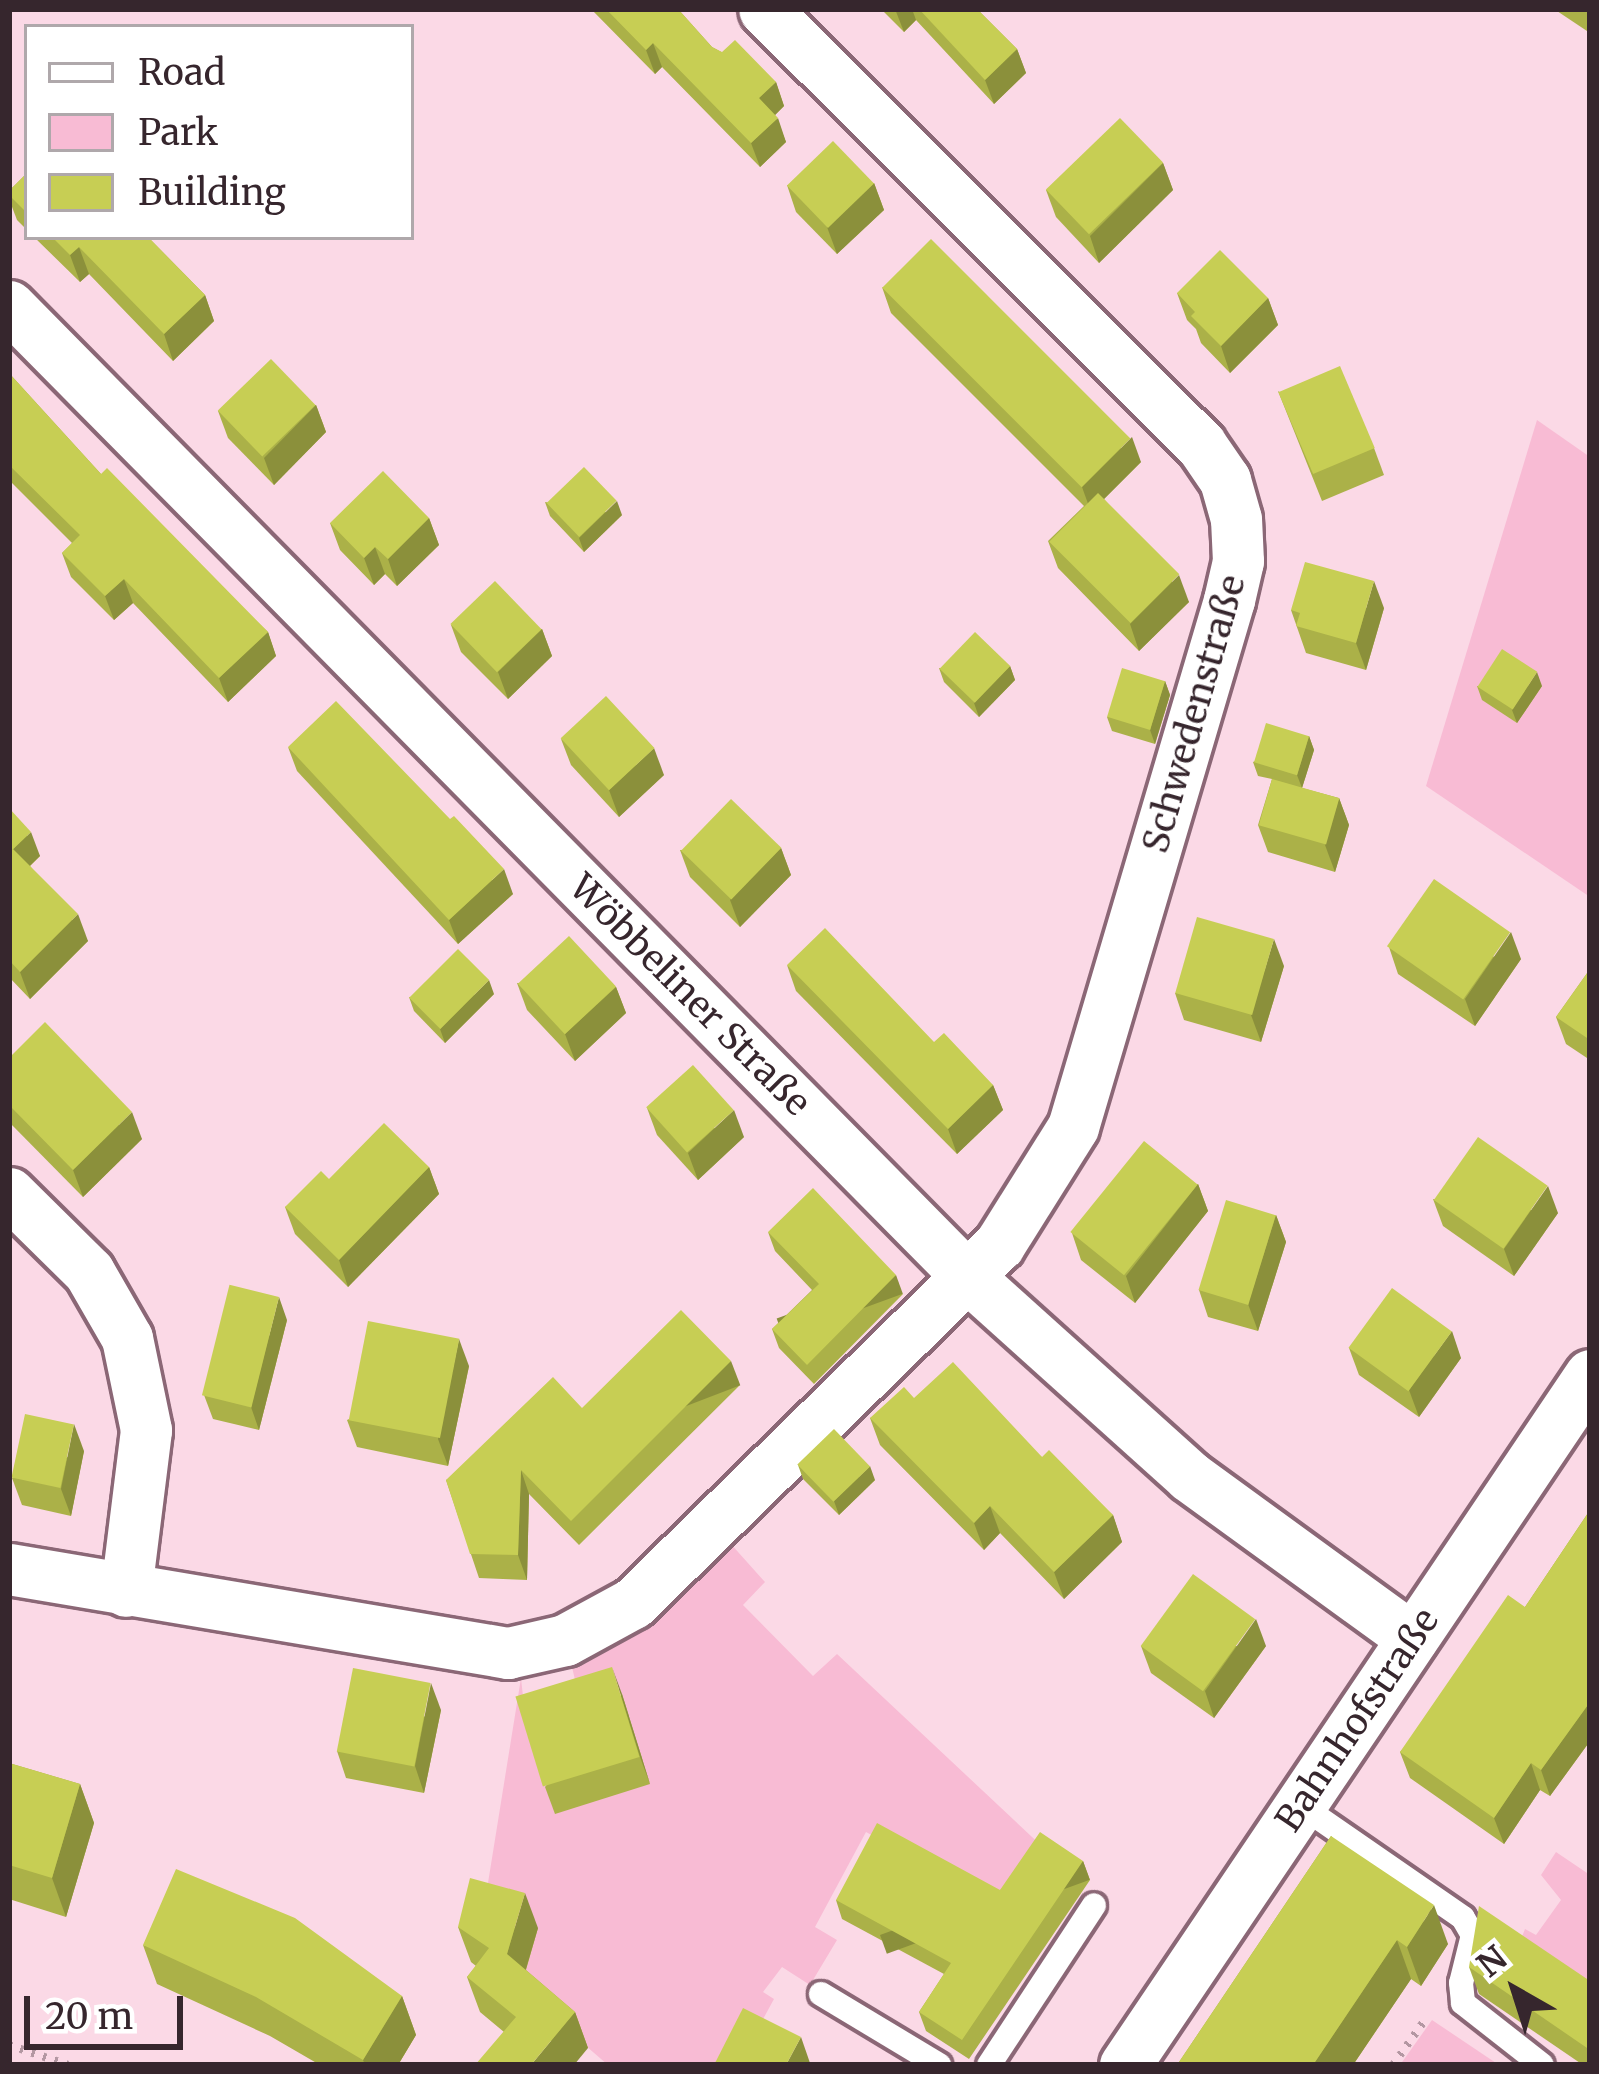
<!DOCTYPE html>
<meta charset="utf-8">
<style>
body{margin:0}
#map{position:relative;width:1599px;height:2074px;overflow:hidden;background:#fbd9e6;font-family:Merriweather,serif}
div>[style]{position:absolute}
.green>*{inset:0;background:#f8bbd4}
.path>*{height:8px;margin-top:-4px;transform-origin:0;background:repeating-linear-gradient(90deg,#b397a2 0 3px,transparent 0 12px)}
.roads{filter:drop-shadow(3px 0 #8b6776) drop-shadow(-3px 0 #8b6776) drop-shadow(0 3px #8b6776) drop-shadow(0 -3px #8b6776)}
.service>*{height:24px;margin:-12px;padding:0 12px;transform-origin:12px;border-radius:12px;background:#fff}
.minor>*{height:51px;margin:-25.5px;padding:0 25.5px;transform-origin:25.5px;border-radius:25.5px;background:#fff}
.wall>*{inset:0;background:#abb148}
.shaded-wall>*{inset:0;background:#8b903b;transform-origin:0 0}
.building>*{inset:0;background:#c7ce54;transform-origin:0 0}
span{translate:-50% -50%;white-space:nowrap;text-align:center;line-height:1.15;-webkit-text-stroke:10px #fff;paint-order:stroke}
.street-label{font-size:36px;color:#36262d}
.frame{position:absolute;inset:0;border:12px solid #36262d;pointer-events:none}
.legend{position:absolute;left:24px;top:24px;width:390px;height:216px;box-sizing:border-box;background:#fff;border:3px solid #afa8ab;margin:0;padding:15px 21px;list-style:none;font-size:36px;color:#36262d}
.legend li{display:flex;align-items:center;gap:24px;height:60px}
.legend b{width:60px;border:3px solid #afa8ab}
.north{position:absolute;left:1455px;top:1930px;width:120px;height:120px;-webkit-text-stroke:9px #fff;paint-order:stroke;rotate:321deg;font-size:33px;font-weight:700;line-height:48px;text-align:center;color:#36262d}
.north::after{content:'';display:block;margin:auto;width:42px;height:54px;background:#36262d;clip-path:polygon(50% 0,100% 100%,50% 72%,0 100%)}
.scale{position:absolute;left:24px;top:1996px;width:159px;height:54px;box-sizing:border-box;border:6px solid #36262d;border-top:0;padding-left:15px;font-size:36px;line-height:42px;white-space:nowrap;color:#36262d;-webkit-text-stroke:9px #fff;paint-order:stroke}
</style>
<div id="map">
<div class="green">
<div style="clip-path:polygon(1537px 420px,1590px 457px,1590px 897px,1426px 786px)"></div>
<div style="clip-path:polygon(730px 1543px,765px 1582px,743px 1605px,813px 1676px,837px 1654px,1047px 1851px,983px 1944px,956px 1881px,866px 1832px,815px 1927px,837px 1940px,810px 1985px,782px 1967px,763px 1992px,774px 1999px,738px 2065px,608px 2065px,520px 1989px,483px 1914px,521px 1678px,526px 1724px,649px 1784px,622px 1694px,581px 1706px,572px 1667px,616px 1644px,676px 1599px)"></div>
<div style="clip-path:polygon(1556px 1852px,1590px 1875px,1590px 2001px,1516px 1952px,1525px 1929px,1536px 1935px,1561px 1900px,1541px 1875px)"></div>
<div style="clip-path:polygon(1432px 2020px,1499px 2065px,1400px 2065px)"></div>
</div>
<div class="path">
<div style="left:9px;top:2045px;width:62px;rotate:18.7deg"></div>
<div style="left:1393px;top:2065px;width:59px;rotate:-54.7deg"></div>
</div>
<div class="roads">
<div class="service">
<div style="left:1300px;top:1805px;width:198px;rotate:34.7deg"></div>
<div style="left:1463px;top:1918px;width:20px;rotate:60deg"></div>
<div style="left:1473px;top:1935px;width:49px;rotate:104deg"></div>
<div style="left:1461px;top:1983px;width:20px;rotate:84deg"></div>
<div style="left:1463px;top:2003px;width:100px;rotate:38.1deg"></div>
<div style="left:821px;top:1994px;width:138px;rotate:31deg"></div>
<div style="left:989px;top:2065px;width:191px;rotate:-56.7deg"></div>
</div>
<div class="minor">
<div style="left:9px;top:306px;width:1362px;rotate:45.36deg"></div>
<div style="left:966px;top:1275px;width:300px;rotate:42deg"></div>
<div style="left:1189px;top:1476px;width:276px;rotate:36deg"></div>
<div style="left:9px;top:1193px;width:112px;rotate:44.6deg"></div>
<div style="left:89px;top:1272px;width:76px;rotate:60.1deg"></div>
<div style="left:127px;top:1338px;width:94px;rotate:78.3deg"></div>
<div style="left:146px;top:1430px;width:162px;rotate:97.1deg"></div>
<div style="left:9px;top:1569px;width:506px;rotate:9.56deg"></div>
<div style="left:508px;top:1653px;width:58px;rotate:-12.8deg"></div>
<div style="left:565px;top:1640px;width:77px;rotate:-28.6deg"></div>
<div style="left:633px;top:1603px;width:512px;rotate:-44.37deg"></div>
<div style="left:999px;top:1245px;width:139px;rotate:-57.9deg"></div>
<div style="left:1073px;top:1127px;width:550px;rotate:-73.51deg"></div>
<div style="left:1229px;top:600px;width:40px;rotate:-77deg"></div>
<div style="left:1238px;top:561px;width:42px;rotate:-92.7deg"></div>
<div style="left:1236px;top:519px;width:41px;rotate:-105.8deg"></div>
<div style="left:1225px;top:480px;width:42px;rotate:-124.4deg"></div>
<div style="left:1201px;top:445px;width:617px;rotate:-135.07deg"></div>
<div style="left:1125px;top:2065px;width:832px;rotate:-56.02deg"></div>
</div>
</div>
<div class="wall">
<div style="clip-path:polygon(591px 9px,678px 9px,712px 47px,776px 82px,784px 106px,775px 115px,786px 142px,760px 167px,662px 67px,655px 74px)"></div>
<div style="clip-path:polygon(881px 9px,977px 9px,1017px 49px,1026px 73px,994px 104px,916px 20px,904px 32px)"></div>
<div style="clip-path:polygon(1554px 9px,1590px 9px,1590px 33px)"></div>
<div style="clip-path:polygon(1163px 163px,1173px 190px,1099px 263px,1056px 217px,1046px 190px)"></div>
<div style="clip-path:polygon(27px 173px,27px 230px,17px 220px,9px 199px,9px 191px)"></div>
<div style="clip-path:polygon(874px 183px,884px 210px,837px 254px,796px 212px,787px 185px)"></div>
<div style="clip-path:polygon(34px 237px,148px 237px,205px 295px,214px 321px,173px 361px,89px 274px,80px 282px)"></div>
<div style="clip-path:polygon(882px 287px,1141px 462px,1104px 499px,1189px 602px,1139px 651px,1058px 568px,1048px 541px,1084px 506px,891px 313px)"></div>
<div style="clip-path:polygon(1177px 293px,1268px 298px,1278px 325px,1230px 373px,1201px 343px,1196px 329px,1187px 320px)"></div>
<div style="clip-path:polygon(9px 373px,101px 474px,268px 632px,276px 656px,228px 702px,133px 603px,114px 620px,71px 577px,62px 553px,72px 543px,9px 480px)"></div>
<div style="clip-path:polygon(1278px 391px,1374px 448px,1384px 475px,1322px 501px)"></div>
<div style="clip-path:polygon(316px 405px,326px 432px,274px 485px,228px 438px,218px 411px)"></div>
<div style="clip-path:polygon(545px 502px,622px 515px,584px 552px,550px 516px)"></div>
<div style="clip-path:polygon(429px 518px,439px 545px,397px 586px,385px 574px,374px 585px,340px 550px,330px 523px)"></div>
<div style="clip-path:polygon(1384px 608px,1366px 670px,1306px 653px,1291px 610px)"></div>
<div style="clip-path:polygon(451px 625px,542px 629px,552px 656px,508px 699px,461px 652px)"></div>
<div style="clip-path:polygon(1010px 666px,1015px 680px,979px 717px,944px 682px,939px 668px)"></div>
<div style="clip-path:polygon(1165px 681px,1170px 695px,1155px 744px,1112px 731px,1107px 717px)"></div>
<div style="clip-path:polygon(1477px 686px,1542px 686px,1517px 723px,1482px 700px)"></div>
<div style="clip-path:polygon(1309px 736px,1314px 750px,1302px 788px,1339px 798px,1349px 825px,1335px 872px,1268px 852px,1258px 825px,1272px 779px,1258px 776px,1253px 762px)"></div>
<div style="clip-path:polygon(561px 739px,664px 775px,619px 817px,571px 765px)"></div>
<div style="clip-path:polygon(288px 747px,513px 894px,458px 944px,297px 771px)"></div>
<div style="clip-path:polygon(9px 808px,40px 856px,30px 866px,88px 941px,30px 999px,9px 977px)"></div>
<div style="clip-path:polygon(781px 848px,791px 875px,740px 927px,690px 877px,680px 850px)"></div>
<div style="clip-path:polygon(1389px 947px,1521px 959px,1475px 1026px,1398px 974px)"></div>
<div style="clip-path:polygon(787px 965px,993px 1085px,1003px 1110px,957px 1154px,796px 991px)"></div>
<div style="clip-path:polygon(1284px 966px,1261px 1042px,1184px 1020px,1175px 993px)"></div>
<div style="clip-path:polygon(1590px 969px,1590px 1060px,1566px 1044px,1556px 1017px)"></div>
<div style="clip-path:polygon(517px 983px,616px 987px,626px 1013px,575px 1061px,527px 1010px)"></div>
<div style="clip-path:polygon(494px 994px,445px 1043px,414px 1011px,409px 997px)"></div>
<div style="clip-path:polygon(9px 1058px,142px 1139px,83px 1197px,9px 1122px)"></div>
<div style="clip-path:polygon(647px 1108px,744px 1137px,698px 1180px,657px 1135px)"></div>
<div style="clip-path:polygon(429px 1167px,439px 1194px,348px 1287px,295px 1234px,285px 1207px,329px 1179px)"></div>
<div style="clip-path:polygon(1198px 1184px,1208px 1211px,1135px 1303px,1081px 1260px,1072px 1233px)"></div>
<div style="clip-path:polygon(1433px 1199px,1558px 1213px,1514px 1276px,1443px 1226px)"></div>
<div style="clip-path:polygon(1276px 1215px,1286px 1242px,1258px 1331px,1208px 1317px,1199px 1290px)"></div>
<div style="clip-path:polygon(768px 1232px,903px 1294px,814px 1384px,779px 1348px,772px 1329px,812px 1290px,775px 1251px)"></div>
<div style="clip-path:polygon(287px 1320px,259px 1430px,213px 1419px,204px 1395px)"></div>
<div style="clip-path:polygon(1349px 1348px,1461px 1358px,1419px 1417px,1359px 1375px)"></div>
<div style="clip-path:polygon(469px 1366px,448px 1466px,357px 1447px,347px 1420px)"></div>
<div style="clip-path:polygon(740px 1385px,579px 1545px,529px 1494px,527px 1580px,479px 1578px,446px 1480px,582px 1408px)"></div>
<div style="clip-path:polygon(914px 1398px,1042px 1457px,1113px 1515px,1122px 1542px,1064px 1599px,1000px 1533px,984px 1550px,880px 1445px,870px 1418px)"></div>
<div style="clip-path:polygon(84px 1451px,71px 1516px,22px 1505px,12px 1478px)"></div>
<div style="clip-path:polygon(798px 1465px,875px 1480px,839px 1515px,803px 1479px)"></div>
<div style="clip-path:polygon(1590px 1510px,1590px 1741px,1550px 1796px,1540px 1790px,1504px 1844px,1410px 1778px,1400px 1752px,1525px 1607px)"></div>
<div style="clip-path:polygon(1141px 1646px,1266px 1646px,1214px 1718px,1151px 1673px)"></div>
<div style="clip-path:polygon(622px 1694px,650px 1784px,555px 1814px,545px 1787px)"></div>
<div style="clip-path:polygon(441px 1710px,424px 1793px,346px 1778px,337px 1751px)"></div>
<div style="clip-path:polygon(9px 1763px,80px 1784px,94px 1823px,66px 1917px,9px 1899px)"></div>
<div style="clip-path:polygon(1331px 1836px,1448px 1944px,1421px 1986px,1411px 1979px,1353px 2065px,1177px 2065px)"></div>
<div style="clip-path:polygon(1083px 1861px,1090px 1880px,969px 2059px,926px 2031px,919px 2012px,944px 1974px,842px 1919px,836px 1900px,1000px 1890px)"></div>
<div style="clip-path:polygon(458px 1927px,538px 1928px,526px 1970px,575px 2012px,588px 2048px,504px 2032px,480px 2012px,467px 1977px,476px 1966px,471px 1962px)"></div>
<div style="clip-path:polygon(143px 1945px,402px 1996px,416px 2035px,398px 2065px,320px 2065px,270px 2036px,157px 1984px)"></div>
<div style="clip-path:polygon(1469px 1967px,1590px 1981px,1590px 2065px,1583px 2065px,1479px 1994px)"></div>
</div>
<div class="shaded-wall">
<div style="clip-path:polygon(895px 9px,912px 9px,916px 20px,904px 32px)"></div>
<div style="clip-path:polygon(653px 43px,662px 67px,655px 74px,646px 50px)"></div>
<div style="clip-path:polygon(1017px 49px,1026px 73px,994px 104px,985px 80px)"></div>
<div style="clip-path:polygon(776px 82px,784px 106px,768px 122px,759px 98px)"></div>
<div style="clip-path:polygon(778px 118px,786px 142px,760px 167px,751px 143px)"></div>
<div style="clip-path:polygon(1163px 163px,1173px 190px,1099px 263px,1090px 236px)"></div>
<div style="clip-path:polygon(874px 183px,884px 210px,837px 254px,827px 227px)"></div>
<div style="clip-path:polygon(79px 247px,89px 274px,80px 282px,70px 255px)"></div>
<div style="clip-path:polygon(205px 295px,214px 321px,173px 361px,164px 334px)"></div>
<div style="clip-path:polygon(1268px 298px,1278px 325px,1230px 373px,1221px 346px)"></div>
<div style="clip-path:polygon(316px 405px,326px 432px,274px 485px,264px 458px)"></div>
<div style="clip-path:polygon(1132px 437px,1141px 462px,1091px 512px,1082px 487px)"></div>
<div style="clip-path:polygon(617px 501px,622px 515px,584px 552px,579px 538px)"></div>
<div style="clip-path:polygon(429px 518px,439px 545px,397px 586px,388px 559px)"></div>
<div style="clip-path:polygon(375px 547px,385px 574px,374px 585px,364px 558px)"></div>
<div style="clip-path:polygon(1179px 575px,1189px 602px,1139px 651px,1130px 624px)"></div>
<div style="clip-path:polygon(124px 579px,133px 603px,114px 620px,105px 596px)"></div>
<div style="clip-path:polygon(1374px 581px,1384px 608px,1366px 670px,1356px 643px)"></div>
<div style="clip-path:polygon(542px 629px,552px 656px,508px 699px,498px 672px)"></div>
<div style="clip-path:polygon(268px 632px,276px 656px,228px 702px,219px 678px)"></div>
<div style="clip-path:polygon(1010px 666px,1015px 680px,979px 717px,974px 703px)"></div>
<div style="clip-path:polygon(1537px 672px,1542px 686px,1517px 723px,1512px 710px)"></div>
<div style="clip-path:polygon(1165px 681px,1170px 695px,1155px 744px,1150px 730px)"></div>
<div style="clip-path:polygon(1309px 736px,1314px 750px,1302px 788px,1297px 775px)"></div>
<div style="clip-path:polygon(654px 748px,664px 775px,619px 817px,609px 790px)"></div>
<div style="clip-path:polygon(1339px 798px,1349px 825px,1335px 872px,1325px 845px)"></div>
<div style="clip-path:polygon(31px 832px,40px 856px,9px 886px,9px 853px)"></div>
<div style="clip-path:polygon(781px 848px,791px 875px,740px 927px,730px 900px)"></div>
<div style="clip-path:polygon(504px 869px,513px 894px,458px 944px,449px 920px)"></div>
<div style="clip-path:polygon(78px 914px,88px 941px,30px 999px,20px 972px)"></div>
<div style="clip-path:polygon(1511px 932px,1521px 959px,1475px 1026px,1465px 999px)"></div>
<div style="clip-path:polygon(1274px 939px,1284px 966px,1261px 1042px,1251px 1015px)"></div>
<div style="clip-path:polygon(489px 980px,494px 994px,445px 1043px,440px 1029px)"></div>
<div style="clip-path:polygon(616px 987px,626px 1013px,575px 1061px,565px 1034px)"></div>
<div style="clip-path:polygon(993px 1085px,1003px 1110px,957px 1154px,948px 1129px)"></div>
<div style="clip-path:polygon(734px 1110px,744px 1137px,698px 1180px,688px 1153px)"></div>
<div style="clip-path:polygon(132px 1112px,142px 1139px,83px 1197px,73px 1170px)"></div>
<div style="clip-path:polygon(429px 1167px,439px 1194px,348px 1287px,339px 1260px)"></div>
<div style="clip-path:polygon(1198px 1184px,1208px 1211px,1135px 1303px,1126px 1276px)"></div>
<div style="clip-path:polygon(1548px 1186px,1558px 1213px,1514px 1276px,1504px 1249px)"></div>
<div style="clip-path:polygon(1276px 1215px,1286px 1242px,1258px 1331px,1248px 1304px)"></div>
<div style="left:896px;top:1275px;width:20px;height:127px;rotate:70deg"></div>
<div style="clip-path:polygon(279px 1297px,287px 1320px,259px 1430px,251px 1407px)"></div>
<div style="clip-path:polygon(1452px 1331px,1461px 1358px,1419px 1417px,1409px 1390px)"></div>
<div style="clip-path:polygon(459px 1339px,469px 1366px,448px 1466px,438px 1439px)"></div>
<div style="left:731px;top:1361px;width:26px;height:226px;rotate:69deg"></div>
<div style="clip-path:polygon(74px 1424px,84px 1451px,71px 1516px,61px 1489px)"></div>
<div style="clip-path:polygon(870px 1466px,875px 1480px,839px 1515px,834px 1501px)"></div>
<div style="clip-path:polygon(521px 1470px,529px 1494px,527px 1580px,518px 1555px)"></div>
<div style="clip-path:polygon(990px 1506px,1000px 1533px,984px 1550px,974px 1523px)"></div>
<div style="clip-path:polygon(1113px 1515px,1122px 1542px,1064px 1599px,1054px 1572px)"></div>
<div style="clip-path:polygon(1256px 1619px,1266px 1646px,1214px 1718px,1205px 1691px)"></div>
<div style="clip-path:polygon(612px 1667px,622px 1694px,650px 1784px,640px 1757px)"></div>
<div style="clip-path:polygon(431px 1683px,441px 1710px,424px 1793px,415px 1766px)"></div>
<div style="clip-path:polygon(1590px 1702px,1590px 1741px,1550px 1796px,1541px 1770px)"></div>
<div style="clip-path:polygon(1531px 1763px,1540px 1790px,1504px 1844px,1494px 1818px)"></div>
<div style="clip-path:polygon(80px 1784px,94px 1823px,66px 1917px,52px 1878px)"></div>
<div style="left:1083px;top:1861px;width:20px;height:216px;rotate:70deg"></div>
<div style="clip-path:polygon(525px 1893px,538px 1928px,520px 1989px,507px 1954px)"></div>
<div style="clip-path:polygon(1434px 1905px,1448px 1944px,1421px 1986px,1407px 1947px)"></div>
<div style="clip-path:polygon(1397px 1940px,1411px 1979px,1353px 2065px,1313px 2065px)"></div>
<div style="clip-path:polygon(402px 1996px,416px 2035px,398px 2065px,365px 2065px,363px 2060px)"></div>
<div style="clip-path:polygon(575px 2012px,588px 2048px,574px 2065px,531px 2065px)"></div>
<div style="clip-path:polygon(801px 2037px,810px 2063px,786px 2065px)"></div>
</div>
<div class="building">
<div style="clip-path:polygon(606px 9px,678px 9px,712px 47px,722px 52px,735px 40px,776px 82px,759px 98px,778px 118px,751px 143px,653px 43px,646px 50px)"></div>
<div style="clip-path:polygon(919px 9px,977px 9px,1017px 49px,985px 80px)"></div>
<div style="left:1120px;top:118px;width:62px;height:103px;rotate:46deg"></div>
<div style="left:833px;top:141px;width:59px;height:64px;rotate:46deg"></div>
<div style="clip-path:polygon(27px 173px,27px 213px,9px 195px,9px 191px)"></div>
<div style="clip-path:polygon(52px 237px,148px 237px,205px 295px,164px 334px,79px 247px,70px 255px)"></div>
<div style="left:931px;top:239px;width:282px;height:69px;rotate:45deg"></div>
<div style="clip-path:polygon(1220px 250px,1268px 298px,1221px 346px,1191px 316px,1195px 312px,1177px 293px)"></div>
<div style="left:271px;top:359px;width:64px;height:74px;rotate:46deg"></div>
<div style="left:1340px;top:366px;width:89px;height:67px;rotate:67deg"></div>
<div style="clip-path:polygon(9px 373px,101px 474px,107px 468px,268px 632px,219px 678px,124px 579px,105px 596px,62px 553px,80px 535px,9px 465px)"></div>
<div style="left:584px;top:467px;width:47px;height:52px;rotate:46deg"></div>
<div style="clip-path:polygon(383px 471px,429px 518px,388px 559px,375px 547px,364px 558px,330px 523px)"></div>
<div style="left:1098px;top:493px;width:115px;height:69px;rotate:45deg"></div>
<div style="clip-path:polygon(1305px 562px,1374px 581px,1356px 643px,1296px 626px,1300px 613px,1291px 610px)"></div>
<div style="left:495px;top:581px;width:67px;height:62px;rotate:46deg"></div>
<div style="left:975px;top:632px;width:49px;height:51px;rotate:44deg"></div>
<div style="left:1502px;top:649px;width:42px;height:45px;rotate:33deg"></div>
<div style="left:1122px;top:668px;width:45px;height:51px;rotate:17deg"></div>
<div style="left:606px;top:696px;width:71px;height:62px;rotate:47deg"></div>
<div style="clip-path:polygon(336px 701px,450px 819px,454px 816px,504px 869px,449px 920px,288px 747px)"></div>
<div style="left:1266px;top:723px;width:45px;height:41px;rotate:17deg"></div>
<div style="left:1272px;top:779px;width:70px;height:48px;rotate:16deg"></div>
<div style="left:731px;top:799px;width:70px;height:72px;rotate:44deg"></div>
<div style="clip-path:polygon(9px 808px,31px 832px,9px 853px)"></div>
<div style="clip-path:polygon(13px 849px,78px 914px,20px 972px,9px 960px,9px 853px)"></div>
<div style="left:1434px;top:879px;width:93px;height:82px;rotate:35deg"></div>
<div style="left:1197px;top:917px;width:80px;height:79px;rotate:16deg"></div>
<div style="clip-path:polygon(825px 928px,934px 1042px,944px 1033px,993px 1085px,948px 1129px,787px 965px)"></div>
<div style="left:569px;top:936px;width:69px;height:70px;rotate:47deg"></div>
<div style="left:458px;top:949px;width:44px;height:69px;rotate:45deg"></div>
<div style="clip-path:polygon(1590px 969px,1590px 1040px,1556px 1017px)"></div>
<div style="clip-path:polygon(45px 1022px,132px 1112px,73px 1170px,9px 1105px,9px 1058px)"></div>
<div style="left:693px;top:1065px;width:61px;height:63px;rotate:48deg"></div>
<div style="clip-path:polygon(384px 1123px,429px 1167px,339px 1260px,285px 1207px,321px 1171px,329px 1179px)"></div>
<div style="left:1478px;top:1137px;width:85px;height:77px;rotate:35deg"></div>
<div style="left:1144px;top:1141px;width:69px;height:117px;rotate:39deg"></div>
<div style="clip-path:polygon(813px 1188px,896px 1275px,807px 1365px,772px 1329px,819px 1284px,768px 1232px)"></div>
<div style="left:1226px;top:1200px;width:52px;height:94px;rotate:17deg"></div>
<div style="left:1392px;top:1288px;width:74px;height:74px;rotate:36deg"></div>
<div style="left:279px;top:1297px;width:114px;height:51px;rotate:104deg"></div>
<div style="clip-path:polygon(681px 1310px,731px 1361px,571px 1521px,521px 1470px,518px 1555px,470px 1554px,446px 1480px,553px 1377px,582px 1408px)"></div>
<div style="left:368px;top:1321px;width:93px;height:101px;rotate:11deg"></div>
<div style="clip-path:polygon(953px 1362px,1042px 1457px,1049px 1450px,1113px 1515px,1054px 1572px,990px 1506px,974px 1523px,870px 1418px,904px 1387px,914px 1398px)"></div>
<div style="left:25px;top:1414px;width:50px;height:65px;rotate:12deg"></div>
<div style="left:834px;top:1429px;width:52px;height:51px;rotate:46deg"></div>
<div style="clip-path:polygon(1590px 1510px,1590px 1702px,1541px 1770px,1531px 1763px,1494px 1818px,1400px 1752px,1508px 1595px,1525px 1607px)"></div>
<div style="left:1193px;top:1574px;width:77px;height:89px;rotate:36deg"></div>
<div style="left:612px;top:1667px;width:94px;height:101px;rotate:73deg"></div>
<div style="left:353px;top:1668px;width:79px;height:85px;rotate:11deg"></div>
<div style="clip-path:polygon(9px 1763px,80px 1784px,52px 1878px,9px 1865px)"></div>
<div style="clip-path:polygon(877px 1823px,1000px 1890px,1040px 1832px,1083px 1861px,962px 2040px,919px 2012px,951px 1963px,836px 1900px)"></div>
<div style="clip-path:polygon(1331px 1836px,1434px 1905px,1407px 1947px,1397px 1940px,1313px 2065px,1177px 2065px)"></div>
<div style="clip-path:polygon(176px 1869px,295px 1918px,402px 1996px,363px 2060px,256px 1997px,143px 1945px)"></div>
<div style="clip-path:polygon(470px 1878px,525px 1893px,507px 1954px,575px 2012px,531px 2065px,475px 2065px,516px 2017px,467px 1977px,489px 1948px,458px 1927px)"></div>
<div style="clip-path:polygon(1479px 1906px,1590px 1981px,1590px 2050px,1469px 1967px)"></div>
<div style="clip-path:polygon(743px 2008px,801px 2037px,786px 2065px,714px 2065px)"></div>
</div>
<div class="street-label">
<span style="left:1194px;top:714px;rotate:-74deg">Schwedenstraße</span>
<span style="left:690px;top:995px;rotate:45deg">Wöbbeliner Straße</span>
<span style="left:1357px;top:1720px;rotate:-56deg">Bahnhofstraße</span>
</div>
<div class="frame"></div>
<ul class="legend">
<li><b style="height:15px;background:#fff"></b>Road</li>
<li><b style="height:33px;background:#f8bbd4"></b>Park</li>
<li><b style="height:33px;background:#c7ce54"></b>Building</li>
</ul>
<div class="north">N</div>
<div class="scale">20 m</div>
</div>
